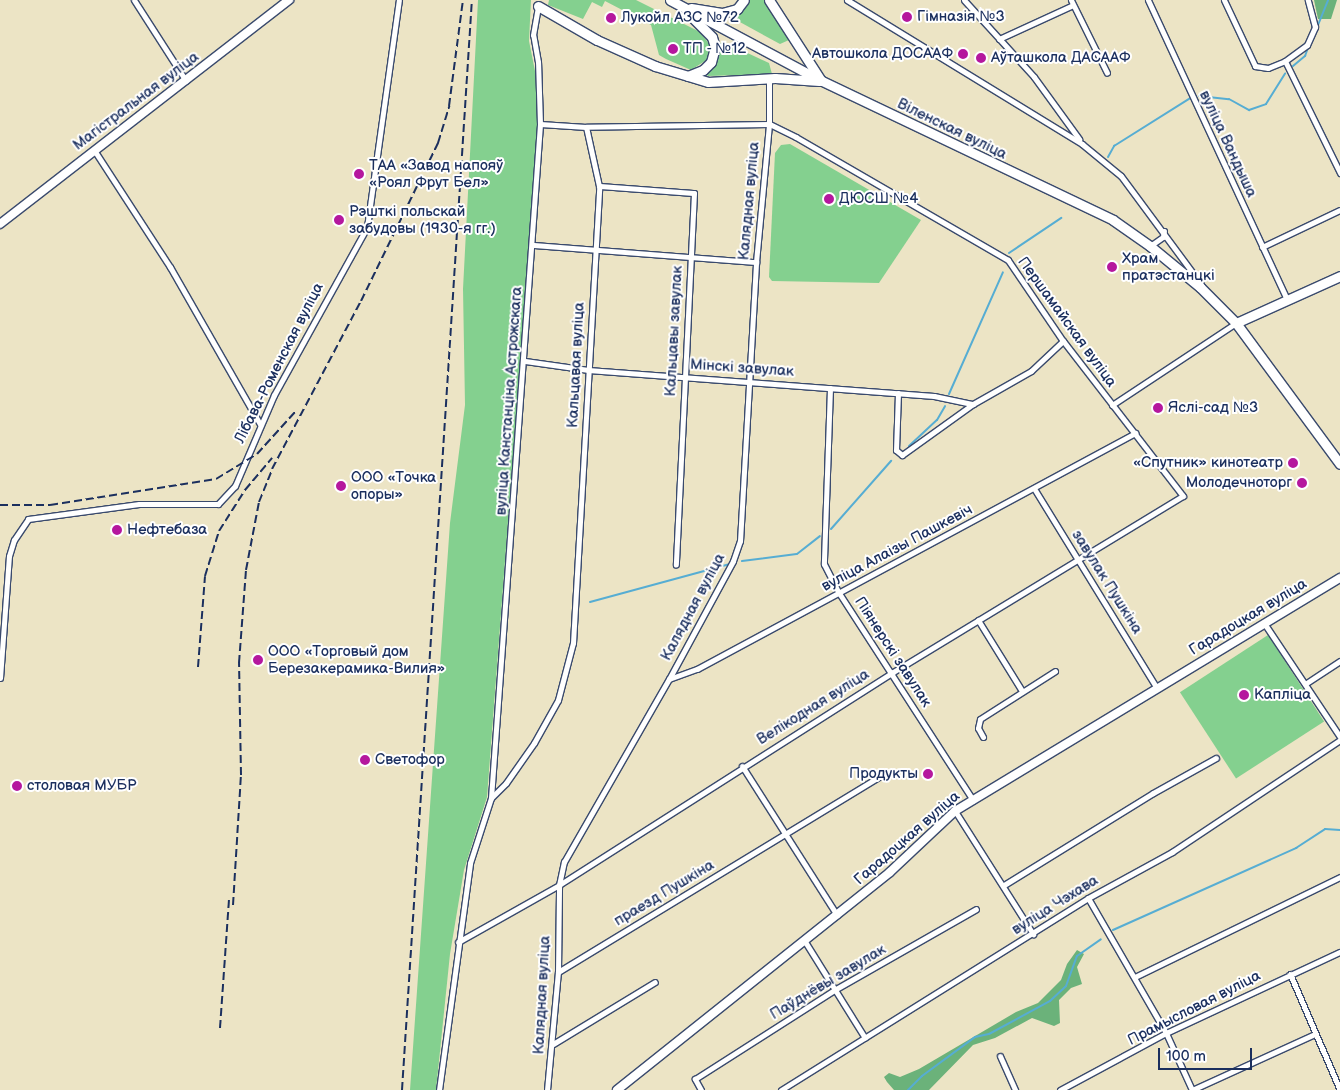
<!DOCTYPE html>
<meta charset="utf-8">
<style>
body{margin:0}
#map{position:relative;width:1340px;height:1090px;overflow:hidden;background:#ece4c5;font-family:"Balsamiq Sans",sans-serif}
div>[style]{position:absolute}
.green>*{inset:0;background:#84d08f;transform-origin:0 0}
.forest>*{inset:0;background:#6bb27a}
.stream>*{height:2px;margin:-1px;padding:0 1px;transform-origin:1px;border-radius:1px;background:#56add3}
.roads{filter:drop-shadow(1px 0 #3a4a6d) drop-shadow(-1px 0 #3a4a6d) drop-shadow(0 1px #3a4a6d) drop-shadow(0 -1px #3a4a6d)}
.street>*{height:5px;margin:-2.5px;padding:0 2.5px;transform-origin:2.5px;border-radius:2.5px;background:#fff}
.secondary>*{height:8px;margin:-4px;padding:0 4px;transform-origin:4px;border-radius:4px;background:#fff}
.primary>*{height:9px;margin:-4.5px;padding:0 4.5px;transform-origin:4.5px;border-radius:4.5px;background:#fff}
.rail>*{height:2px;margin-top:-1px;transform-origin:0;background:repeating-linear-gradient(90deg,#1b2f5e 0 8px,transparent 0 12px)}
.dots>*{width:14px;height:14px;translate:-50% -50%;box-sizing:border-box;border:2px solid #fff;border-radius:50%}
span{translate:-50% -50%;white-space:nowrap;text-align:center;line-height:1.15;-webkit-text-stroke:4px #fff;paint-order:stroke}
.poi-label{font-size:15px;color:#1b2f5e}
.left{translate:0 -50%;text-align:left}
.right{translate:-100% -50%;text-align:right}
.street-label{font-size:15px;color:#1b2f5e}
.scale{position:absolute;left:1158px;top:1048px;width:94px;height:22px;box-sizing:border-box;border:2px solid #1b2f5e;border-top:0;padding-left:6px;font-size:15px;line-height:18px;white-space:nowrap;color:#1b2f5e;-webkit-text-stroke:4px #fff;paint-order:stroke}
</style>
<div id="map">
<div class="green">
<div style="clip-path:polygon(478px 0,531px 0,529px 41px,536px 76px,538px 129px,487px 797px,464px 870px,450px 954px,436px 1090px,410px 1090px,450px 523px,465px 405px,463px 289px)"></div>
<div style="clip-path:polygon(549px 0,636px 0,700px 32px,710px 45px,708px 59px,691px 70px,666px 59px,659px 55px,651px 25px,605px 1px,602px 7px,592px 2px,583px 19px,548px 5px)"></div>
<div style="clip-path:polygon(750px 0,764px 0,789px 40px,780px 44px,738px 21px,734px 14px)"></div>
<div style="clip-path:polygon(724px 42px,769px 63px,772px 74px,708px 76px,706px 74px,717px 60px,720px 43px)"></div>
<div style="clip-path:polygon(790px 144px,921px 220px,879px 283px,772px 281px,769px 277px,775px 153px,781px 145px)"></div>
<div style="left:1268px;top:635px;width:103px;height:105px;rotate:57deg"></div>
</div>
<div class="forest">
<div style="clip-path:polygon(1314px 0,1337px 0,1331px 19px,1318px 19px)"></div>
<div style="clip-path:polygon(1077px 950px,1084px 954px,1077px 967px,1082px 984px,1071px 988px,1059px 1000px,1060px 1023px,1054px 1026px,1032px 1018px,995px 1038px,973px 1045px,929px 1090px,894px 1090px,887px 1082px,884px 1077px,889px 1073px,900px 1077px,919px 1069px,1016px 1012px,1038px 1003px,1061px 980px,1067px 964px)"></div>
</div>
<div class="stream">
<div style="left:1316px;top:30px;width:32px;rotate:-68deg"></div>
<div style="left:1293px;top:66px;width:16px;rotate:-40deg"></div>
<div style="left:1305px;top:56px;width:12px;rotate:-70deg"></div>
<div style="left:1199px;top:96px;width:30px;rotate:6deg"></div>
<div style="left:1229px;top:99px;width:23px;rotate:29deg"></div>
<div style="left:1249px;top:110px;width:18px;rotate:-19deg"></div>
<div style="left:1266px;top:104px;width:36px;rotate:-58deg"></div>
<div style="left:1108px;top:157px;width:13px;rotate:-61deg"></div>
<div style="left:1114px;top:146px;width:89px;rotate:-32.1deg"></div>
<div style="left:1009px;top:253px;width:63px;rotate:-33.9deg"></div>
<div style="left:949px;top:394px;width:133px;rotate:-66.1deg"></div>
<div style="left:909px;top:446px;width:38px;rotate:-43deg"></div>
<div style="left:937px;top:420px;width:16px;rotate:-60deg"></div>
<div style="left:831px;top:529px;width:91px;rotate:-48.6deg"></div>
<div style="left:742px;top:561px;width:55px;rotate:-7.3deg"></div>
<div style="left:797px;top:554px;width:29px;rotate:-38deg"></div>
<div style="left:590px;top:602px;width:145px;rotate:-15.2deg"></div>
<div style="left:1113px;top:930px;width:201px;rotate:-24.1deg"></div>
<div style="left:1296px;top:848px;width:35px;rotate:-33deg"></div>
<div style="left:1325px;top:829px;width:15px;rotate:4deg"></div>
<div style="left:908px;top:1090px;width:20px;rotate:-45deg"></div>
<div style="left:922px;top:1076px;width:66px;rotate:-36.3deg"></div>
<div style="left:975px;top:1037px;width:14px;rotate:-12deg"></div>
<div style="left:989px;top:1034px;width:69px;rotate:-28.4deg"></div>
<div style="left:1050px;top:1001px;width:22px;rotate:-43deg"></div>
<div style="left:1066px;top:986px;width:32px;rotate:-70deg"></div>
<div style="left:1077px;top:956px;width:29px;rotate:-35deg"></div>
</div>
<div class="roads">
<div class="street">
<div style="left:134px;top:0;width:96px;rotate:57.3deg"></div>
<div style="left:847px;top:0;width:276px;rotate:31.5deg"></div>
<div style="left:1082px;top:144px;width:50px;rotate:39.4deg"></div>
<div style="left:1121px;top:176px;width:134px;rotate:53.5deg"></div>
<div style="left:964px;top:0;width:104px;rotate:47.7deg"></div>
<div style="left:1034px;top:77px;width:77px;rotate:54deg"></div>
<div style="left:1071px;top:0;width:81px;rotate:63.7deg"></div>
<div style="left:1148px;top:0;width:330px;rotate:65.1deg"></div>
<div style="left:1224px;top:0;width:73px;rotate:64.8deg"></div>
<div style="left:1255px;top:66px;width:13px;rotate:9deg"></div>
<div style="left:1268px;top:68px;width:18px;rotate:-22deg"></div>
<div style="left:1285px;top:61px;width:27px;rotate:-36deg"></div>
<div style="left:1307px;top:45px;width:20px;rotate:-66deg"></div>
<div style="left:1315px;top:27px;width:28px;rotate:-105deg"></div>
<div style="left:999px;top:39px;width:81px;rotate:-24.7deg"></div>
<div style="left:1285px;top:61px;width:125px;rotate:63.8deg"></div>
<div style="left:94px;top:150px;width:140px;rotate:57deg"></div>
<div style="left:170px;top:267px;width:181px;rotate:60.2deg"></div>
<div style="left:599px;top:186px;width:95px;rotate:4.2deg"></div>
<div style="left:694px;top:193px;width:372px;rotate:92.8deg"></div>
<div style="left:533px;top:245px;width:224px;rotate:4.4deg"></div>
<div style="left:1150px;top:246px;width:16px;rotate:-35deg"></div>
<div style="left:1163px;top:237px;width:6px;rotate:-81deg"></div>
<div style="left:1262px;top:247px;width:86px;rotate:-25.4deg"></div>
<div style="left:525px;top:361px;width:64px;rotate:8.1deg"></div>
<div style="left:588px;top:370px;width:347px;rotate:4.3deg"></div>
<div style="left:934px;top:396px;width:40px;rotate:12deg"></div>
<div style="left:973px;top:404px;width:67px;rotate:-29.6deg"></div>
<div style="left:1031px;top:371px;width:44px;rotate:-43.2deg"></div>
<div style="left:830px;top:388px;width:176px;rotate:92deg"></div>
<div style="left:824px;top:564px;width:33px;rotate:63deg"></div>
<div style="left:839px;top:593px;width:247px;rotate:57.1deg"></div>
<div style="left:898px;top:393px;width:57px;rotate:92deg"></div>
<div style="left:896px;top:450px;width:8px;rotate:40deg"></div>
<div style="left:902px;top:455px;width:87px;rotate:-35.7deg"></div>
<div style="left:1112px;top:405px;width:149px;rotate:-33.5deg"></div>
<div style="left:1035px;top:490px;width:233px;rotate:58.4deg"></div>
<div style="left:978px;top:620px;width:84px;rotate:58.2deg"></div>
<div style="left:1264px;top:623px;width:137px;rotate:56.3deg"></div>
<div style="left:0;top:678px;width:122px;rotate:-85.8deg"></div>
<div style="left:9px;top:556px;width:17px;rotate:-73deg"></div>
<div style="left:14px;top:540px;width:25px;rotate:-56deg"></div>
<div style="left:28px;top:519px;width:112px;rotate:-7.7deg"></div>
<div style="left:139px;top:504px;width:79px"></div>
<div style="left:218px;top:504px;width:25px;rotate:-47deg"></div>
<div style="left:235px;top:486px;width:99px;rotate:-66.8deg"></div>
<div style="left:274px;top:395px;width:192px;rotate:-61deg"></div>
<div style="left:367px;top:227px;width:229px;rotate:-82deg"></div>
<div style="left:669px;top:679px;width:30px;rotate:-20deg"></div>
<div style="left:697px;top:669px;width:498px;rotate:-28.3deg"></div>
<div style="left:1305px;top:684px;width:42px;rotate:-33.3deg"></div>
<div style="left:983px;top:737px;width:10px;rotate:-119deg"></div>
<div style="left:978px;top:728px;width:9px;rotate:-77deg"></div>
<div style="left:980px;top:719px;width:89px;rotate:-32.6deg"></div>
<div style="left:742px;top:766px;width:177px;rotate:57.5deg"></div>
<div style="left:491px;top:798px;width:21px;rotate:-45deg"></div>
<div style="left:506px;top:783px;width:49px;rotate:-55deg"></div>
<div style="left:534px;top:743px;width:49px;rotate:-60.8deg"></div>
<div style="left:558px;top:700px;width:59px;rotate:-75.3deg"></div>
<div style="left:573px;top:643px;width:458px;rotate:-86.7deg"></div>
<div style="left:599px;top:186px;width:60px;rotate:-102.4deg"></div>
<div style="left:955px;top:811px;width:146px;rotate:57.6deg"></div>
<div style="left:1004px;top:885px;width:175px;rotate:-31.7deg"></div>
<div style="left:1153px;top:793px;width:72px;rotate:-29.1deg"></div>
<div style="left:1088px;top:898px;width:156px;rotate:60deg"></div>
<div style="left:1166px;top:1033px;width:63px;rotate:65.5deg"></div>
<div style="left:804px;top:940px;width:115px;rotate:58.1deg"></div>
<div style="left:458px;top:942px;width:116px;rotate:-29.4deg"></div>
<div style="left:559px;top:885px;width:396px;rotate:-32.5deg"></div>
<div style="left:893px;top:672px;width:339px;rotate:-31.3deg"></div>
<div style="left:1183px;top:496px;width:196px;rotate:-127.7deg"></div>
<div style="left:1063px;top:341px;width:98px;rotate:-124.2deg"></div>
<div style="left:1008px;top:260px;width:245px;rotate:-149.9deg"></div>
<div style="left:796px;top:137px;width:30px;rotate:-154deg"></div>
<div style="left:769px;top:124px;width:183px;rotate:179.1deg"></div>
<div style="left:586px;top:127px;width:46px;rotate:-176.3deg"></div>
<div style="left:558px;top:972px;width:377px;rotate:-31.3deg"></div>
<div style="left:1290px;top:974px;width:126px;rotate:66.7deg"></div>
<div style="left:1135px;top:977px;width:228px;rotate:-26deg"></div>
<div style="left:553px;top:1044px;width:119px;rotate:-31.3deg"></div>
<div style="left:1000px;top:1056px;width:37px;rotate:66deg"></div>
<div style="left:439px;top:1090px;width:229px;rotate:-82.2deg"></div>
<div style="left:470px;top:863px;width:68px;rotate:-72.1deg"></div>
<div style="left:491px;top:798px;width:676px;rotate:-85.84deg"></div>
<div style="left:540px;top:124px;width:62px;rotate:-91.8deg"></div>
<div style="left:538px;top:62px;width:27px;rotate:-100deg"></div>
<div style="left:533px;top:35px;width:29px;rotate:-80deg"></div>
<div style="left:547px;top:1090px;width:119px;rotate:-84.7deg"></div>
<div style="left:558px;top:972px;width:87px;rotate:-89.3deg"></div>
<div style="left:559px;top:885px;width:24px;rotate:-78deg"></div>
<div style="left:564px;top:862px;width:211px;rotate:-60.2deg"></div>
<div style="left:669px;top:679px;width:134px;rotate:-61.5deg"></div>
<div style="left:733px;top:561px;width:21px;rotate:-71deg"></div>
<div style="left:740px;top:541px;width:279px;rotate:-86.7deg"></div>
<div style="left:756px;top:262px;width:139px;rotate:-84.6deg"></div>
<div style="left:769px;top:124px;width:46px;rotate:-90deg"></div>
<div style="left:701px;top:1090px;width:13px;rotate:-119deg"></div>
<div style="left:695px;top:1079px;width:167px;rotate:-32.6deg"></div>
<div style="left:836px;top:989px;width:161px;rotate:-29.7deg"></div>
<div style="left:781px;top:1090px;width:362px;rotate:-32deg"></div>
<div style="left:1088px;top:898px;width:96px;rotate:-28.7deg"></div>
<div style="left:1172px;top:852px;width:202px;rotate:-33.7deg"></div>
<div style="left:1060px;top:1090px;width:120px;rotate:-28.3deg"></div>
<div style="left:1166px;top:1033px;width:192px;rotate:-25deg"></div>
<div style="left:1192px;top:1090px;width:135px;rotate:-24.5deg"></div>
</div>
<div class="secondary">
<div style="left:0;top:224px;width:366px;rotate:-37.8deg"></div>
<div style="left:617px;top:1090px;width:349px;rotate:-38.6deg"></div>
<div style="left:890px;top:872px;width:89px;rotate:-43.2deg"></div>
<div style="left:955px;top:811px;width:450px;rotate:-31.2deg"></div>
</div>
<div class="primary">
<div style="left:670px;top:0;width:172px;rotate:28.1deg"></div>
<div style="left:822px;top:81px;width:322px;rotate:25.5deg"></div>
<div style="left:1113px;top:220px;width:45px;rotate:35.1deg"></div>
<div style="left:1150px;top:246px;width:65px;rotate:39.4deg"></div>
<div style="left:1200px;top:287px;width:51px;rotate:45deg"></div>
<div style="left:1236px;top:323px;width:175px;rotate:53.6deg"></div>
<div style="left:769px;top:0;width:94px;rotate:57.2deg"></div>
<div style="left:538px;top:6px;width:68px;rotate:30deg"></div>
<div style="left:597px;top:40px;width:64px;rotate:24.1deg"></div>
<div style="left:655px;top:66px;width:55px;rotate:16.8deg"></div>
<div style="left:708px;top:82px;width:67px;rotate:-3.4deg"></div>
<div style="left:775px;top:78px;width:44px;rotate:3.9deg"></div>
<div style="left:691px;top:8px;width:31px;rotate:9deg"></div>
<div style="left:722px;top:13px;width:16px;rotate:-15deg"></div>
<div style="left:737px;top:9px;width:11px;rotate:-52deg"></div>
<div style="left:688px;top:76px;width:16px;rotate:-22deg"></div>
<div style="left:703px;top:70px;width:11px;rotate:-45deg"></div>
<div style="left:711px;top:62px;width:16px;rotate:-75deg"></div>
<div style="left:715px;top:47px;width:10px;rotate:-107deg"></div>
<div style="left:712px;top:37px;width:34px;rotate:-135deg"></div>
<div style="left:1236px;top:323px;width:114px;rotate:-24.3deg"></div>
</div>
</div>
<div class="rail">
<div style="left:0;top:505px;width:50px"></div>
<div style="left:50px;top:505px;width:168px;rotate:-8.9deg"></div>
<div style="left:216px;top:479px;width:48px;rotate:-31.4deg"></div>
<div style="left:257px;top:454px;width:57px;rotate:-47.9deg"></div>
<div style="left:198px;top:667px;width:91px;rotate:-85.6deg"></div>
<div style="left:205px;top:576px;width:47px;rotate:-72.7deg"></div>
<div style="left:219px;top:531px;width:49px;rotate:-57.6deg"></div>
<div style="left:245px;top:490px;width:42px;rotate:-49.8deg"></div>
<div style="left:233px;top:905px;width:130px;rotate:-86.5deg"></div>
<div style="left:241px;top:775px;width:112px;rotate:-91deg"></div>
<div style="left:239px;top:663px;width:93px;rotate:-85.7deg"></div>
<div style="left:246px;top:570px;width:69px;rotate:-79.2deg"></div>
<div style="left:259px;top:502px;width:35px;rotate:-68deg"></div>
<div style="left:272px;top:469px;width:190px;rotate:-62.1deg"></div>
<div style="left:361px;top:301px;width:176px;rotate:-64deg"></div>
<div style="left:438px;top:143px;width:39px;rotate:-73deg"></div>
<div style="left:449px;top:106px;width:107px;rotate:-82.5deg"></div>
<div style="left:220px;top:1028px;width:130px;rotate:-86deg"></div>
<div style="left:402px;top:1090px;width:1092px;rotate:-86.33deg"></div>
</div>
<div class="dots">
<div style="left:907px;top:17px;background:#b5179e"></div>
<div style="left:611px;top:18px;background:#b5179e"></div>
<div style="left:673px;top:49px;background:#b5179e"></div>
<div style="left:963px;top:54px;background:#b5179e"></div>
<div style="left:981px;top:58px;background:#b5179e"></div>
<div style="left:359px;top:174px;background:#b5179e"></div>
<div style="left:829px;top:199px;background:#b5179e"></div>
<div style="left:339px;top:220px;background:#b5179e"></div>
<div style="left:1112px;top:267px;background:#b5179e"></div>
<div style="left:1158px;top:408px;background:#b5179e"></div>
<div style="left:1293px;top:463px;background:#b5179e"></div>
<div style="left:1302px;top:483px;background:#b5179e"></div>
<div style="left:341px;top:486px;background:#b5179e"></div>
<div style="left:117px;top:530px;background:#b5179e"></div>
<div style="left:258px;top:660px;background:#b5179e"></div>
<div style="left:1244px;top:695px;background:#b5179e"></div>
<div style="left:365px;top:760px;background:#b5179e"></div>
<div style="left:928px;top:774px;background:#b5179e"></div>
<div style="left:17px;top:786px;background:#b5179e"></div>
</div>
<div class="poi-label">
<span class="left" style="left:917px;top:17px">Гімназія №3</span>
<span class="left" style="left:621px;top:18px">Лукойл АЗС №72</span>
<span class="left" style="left:683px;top:49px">ТП - №12</span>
<span class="right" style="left:953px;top:54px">Автошкола ДОСААФ</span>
<span class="left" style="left:991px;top:58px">Аўташкола ДАСААФ</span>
<span class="left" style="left:369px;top:174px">ТАА «Завод напояў<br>«Роял Фрут Бел»</span>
<span class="left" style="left:839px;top:199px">ДЮСШ №4</span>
<span class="left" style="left:349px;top:220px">Рэшткі польскай<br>забудовы (1930-я гг.)</span>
<span class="left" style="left:1122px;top:267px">Храм<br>пратэстанцкі</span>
<span class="left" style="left:1168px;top:408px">Яслі-сад №3</span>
<span class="right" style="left:1283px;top:463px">«Спутник» кинотеатр</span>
<span class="left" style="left:351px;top:486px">ООО «Точка<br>опоры»</span>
<span class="right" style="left:1292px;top:483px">Молодечноторг</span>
<span class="left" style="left:127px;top:530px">Нефтебаза</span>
<span class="left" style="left:268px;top:660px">ООО «Торговый дом<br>Березакерамика-Вилия»</span>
<span class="left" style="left:1254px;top:695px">Капліца</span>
<span class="left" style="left:375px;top:760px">Светофор</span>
<span class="right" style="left:918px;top:774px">Продукты</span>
<span class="left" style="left:27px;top:786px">столовая МУБР</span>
</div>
<div class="street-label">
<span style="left:136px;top:101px;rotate:-37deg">Магістральная вуліца</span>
<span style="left:952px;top:129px;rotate:26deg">Віленская вуліца</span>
<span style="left:1228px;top:144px;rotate:65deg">вуліца Вандыша</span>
<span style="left:749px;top:201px;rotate:-85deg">Калядная вуліца</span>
<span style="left:1067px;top:322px;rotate:54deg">Першамайская вуліца</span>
<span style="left:674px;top:331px;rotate:-87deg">Кальцавы завулак</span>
<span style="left:279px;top:363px;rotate:-63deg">Лібава-Роменская вуліца</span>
<span style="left:576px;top:365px;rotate:-87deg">Кальцавая вуліца</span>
<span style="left:742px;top:368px;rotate:4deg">Мінскі завулак</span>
<span style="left:509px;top:401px;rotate:-86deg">вуліца Канстанціна Астрожскага</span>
<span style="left:897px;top:548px;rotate:-28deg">вуліца Алаізы Пашкевіч</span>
<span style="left:1107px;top:582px;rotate:58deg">завулак Пушкіна</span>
<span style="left:693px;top:607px;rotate:-62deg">Калядная вуліца</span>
<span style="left:1248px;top:617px;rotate:-31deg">Гарадоцкая вуліца</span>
<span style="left:893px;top:652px;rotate:57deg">Піянерскі завулак</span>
<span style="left:813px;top:707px;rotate:-32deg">Велікодная вуліца</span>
<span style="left:907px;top:838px;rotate:-41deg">Гарадоцкая вуліца</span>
<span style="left:664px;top:893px;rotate:-31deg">праезд Пушкіна</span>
<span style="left:1055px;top:905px;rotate:-32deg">вуліца Чэхава</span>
<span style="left:828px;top:982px;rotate:-31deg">Паўднёвы завулак</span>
<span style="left:542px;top:995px;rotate:-87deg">Калядная вуліца</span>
<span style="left:1194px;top:1008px;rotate:-27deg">Прамысловая вуліца</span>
</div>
<div class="scale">100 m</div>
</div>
